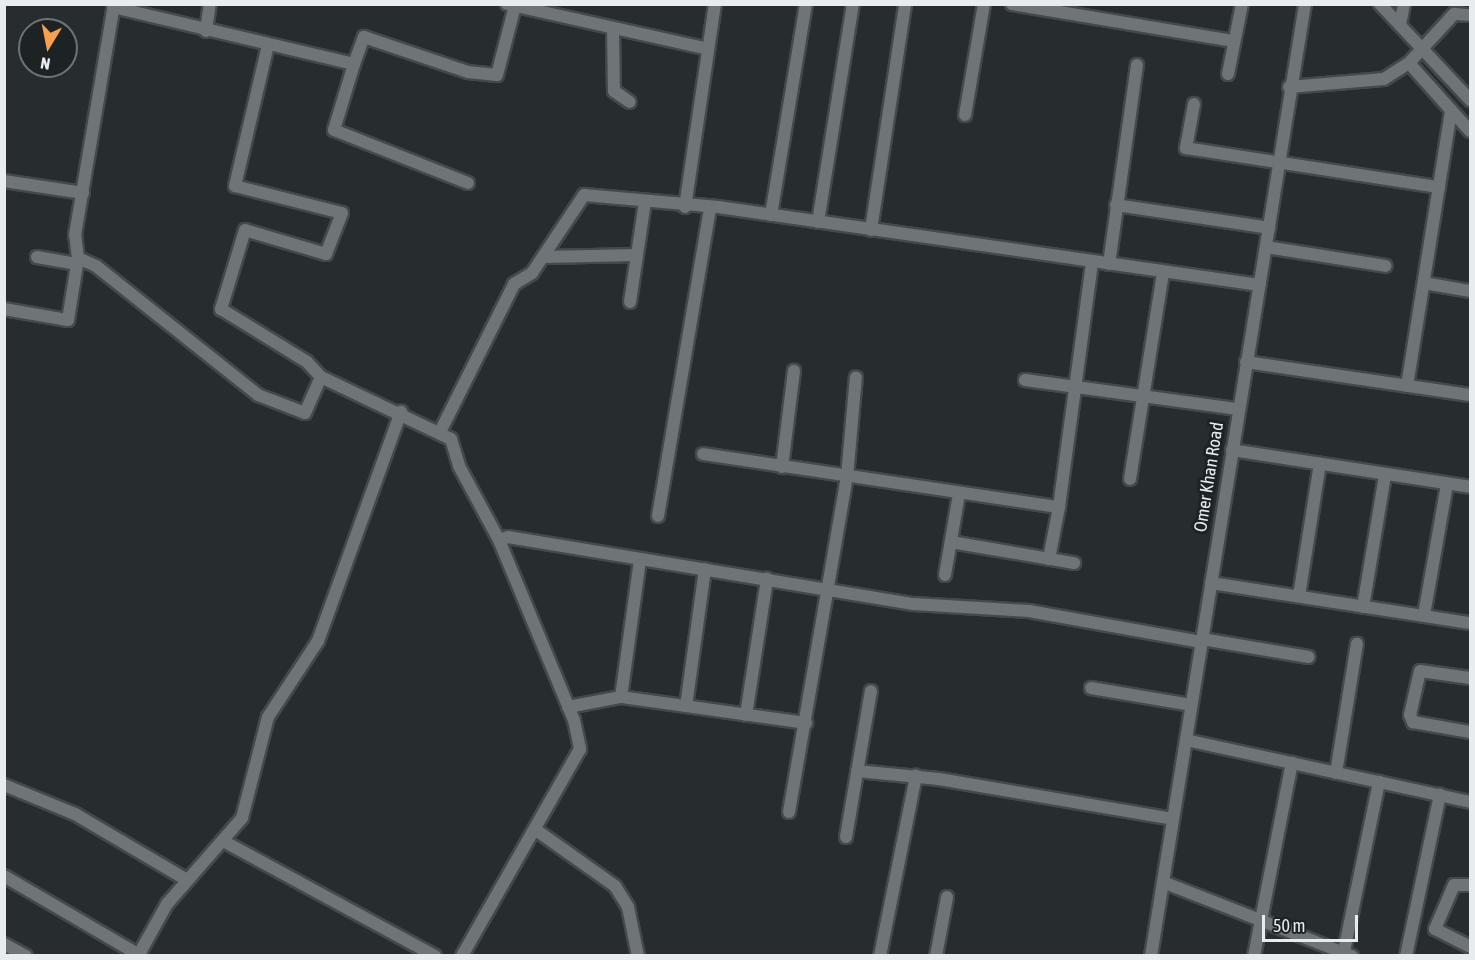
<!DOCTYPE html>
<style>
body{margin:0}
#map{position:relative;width:1475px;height:960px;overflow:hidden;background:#272c2f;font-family:"Asap Condensed",sans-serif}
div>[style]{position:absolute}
.roads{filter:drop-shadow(2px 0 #44494b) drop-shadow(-2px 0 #44494b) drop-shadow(0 2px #44494b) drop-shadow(0 -2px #44494b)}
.minor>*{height:12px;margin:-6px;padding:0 6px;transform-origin:6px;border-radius:6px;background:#6e7477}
span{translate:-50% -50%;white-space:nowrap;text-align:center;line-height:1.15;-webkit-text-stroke:6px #1d2325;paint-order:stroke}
.street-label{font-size:18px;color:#e8ecee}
.frame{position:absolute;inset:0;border:6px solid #e8ecee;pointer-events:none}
.north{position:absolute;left:18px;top:18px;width:60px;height:60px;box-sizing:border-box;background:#1d2325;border:2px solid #6e7375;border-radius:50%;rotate:190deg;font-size:16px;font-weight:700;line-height:24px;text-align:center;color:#e8ecee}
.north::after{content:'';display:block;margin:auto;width:21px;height:27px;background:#f9a04c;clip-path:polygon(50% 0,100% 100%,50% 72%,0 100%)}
.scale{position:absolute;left:1262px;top:915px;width:96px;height:27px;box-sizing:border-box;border:3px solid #e8ecee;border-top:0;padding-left:8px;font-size:18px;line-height:21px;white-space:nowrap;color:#e8ecee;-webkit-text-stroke:4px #1d2325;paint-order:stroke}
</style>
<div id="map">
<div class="roads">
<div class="minor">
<div style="left:507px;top:4px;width:206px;rotate:12.6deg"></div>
<div style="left:1012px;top:4px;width:225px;rotate:9.5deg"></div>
<div style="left:1380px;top:4px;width:132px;rotate:46.8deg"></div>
<div style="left:113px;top:7px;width:248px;rotate:13.3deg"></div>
<div style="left:354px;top:64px;width:69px;rotate:106.9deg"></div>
<div style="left:334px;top:130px;width:144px;rotate:21.6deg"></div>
<div style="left:1400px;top:25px;width:21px;rotate:-79deg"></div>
<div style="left:613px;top:30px;width:61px;rotate:89.1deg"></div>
<div style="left:614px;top:91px;width:19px;rotate:35deg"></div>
<div style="left:206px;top:31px;width:27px;rotate:-82deg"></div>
<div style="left:268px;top:45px;width:145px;rotate:103.2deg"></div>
<div style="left:235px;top:186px;width:110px;rotate:14.2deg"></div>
<div style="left:342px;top:213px;width:44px;rotate:111.3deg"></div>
<div style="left:326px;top:254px;width:84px;rotate:-163.5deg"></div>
<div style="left:245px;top:230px;width:83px;rotate:106.9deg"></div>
<div style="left:221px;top:309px;width:101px;rotate:31.6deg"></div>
<div style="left:307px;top:362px;width:21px;rotate:47deg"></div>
<div style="left:354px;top:64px;width:29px;rotate:-70deg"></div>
<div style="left:364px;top:37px;width:110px;rotate:18.6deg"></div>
<div style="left:468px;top:72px;width:29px;rotate:6deg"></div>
<div style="left:497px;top:75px;width:71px;rotate:-75.4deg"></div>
<div style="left:1228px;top:74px;width:71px;rotate:-78.7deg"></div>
<div style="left:1289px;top:87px;width:95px;rotate:-4.8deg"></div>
<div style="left:1384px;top:79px;width:30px;rotate:-33deg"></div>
<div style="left:1409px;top:63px;width:67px;rotate:-47.4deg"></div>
<div style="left:1454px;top:14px;width:16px;rotate:4deg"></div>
<div style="left:1194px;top:104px;width:45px;rotate:100.3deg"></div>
<div style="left:1186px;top:148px;width:256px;rotate:8.8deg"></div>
<div style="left:1451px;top:110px;width:28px;rotate:48deg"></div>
<div style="left:965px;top:115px;width:113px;rotate:-80.3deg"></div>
<div style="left:4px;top:181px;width:80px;rotate:8.6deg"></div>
<div style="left:1116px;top:205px;width:155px;rotate:8.5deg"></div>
<div style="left:685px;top:207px;width:205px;rotate:-81.6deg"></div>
<div style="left:771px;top:215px;width:214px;rotate:-80.6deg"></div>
<div style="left:818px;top:222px;width:221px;rotate:-80.9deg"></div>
<div style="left:871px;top:230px;width:229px;rotate:-81.4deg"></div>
<div style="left:1266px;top:247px;width:121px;rotate:9deg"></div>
<div style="left:37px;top:257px;width:41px;rotate:9.9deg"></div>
<div style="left:543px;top:257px;width:94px;rotate:-1.2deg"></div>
<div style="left:78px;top:258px;width:20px;rotate:24deg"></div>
<div style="left:96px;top:266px;width:207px;rotate:38.5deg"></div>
<div style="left:258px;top:395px;width:50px;rotate:21deg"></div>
<div style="left:305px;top:413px;width:39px;rotate:-66deg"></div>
<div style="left:321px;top:377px;width:144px;rotate:25.5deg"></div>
<div style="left:451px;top:439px;width:28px;rotate:73deg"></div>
<div style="left:459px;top:466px;width:84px;rotate:61.6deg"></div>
<div style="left:499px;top:540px;width:195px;rotate:67.4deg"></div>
<div style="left:574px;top:720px;width:30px;rotate:78deg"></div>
<div style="left:580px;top:749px;width:238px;rotate:119.7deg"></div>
<div style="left:1109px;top:264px;width:201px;rotate:-82deg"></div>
<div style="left:1424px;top:283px;width:47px;rotate:9.9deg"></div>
<div style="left:630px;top:302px;width:101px;rotate:-81.5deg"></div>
<div style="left:4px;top:309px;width:65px;rotate:9.8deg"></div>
<div style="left:68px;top:320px;width:63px;rotate:-80.8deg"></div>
<div style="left:78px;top:258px;width:23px;rotate:-97deg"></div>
<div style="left:75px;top:235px;width:234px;rotate:-80.4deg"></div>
<div style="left:1246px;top:362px;width:226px;rotate:8.4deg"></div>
<div style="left:1025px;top:380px;width:215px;rotate:7.8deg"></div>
<div style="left:1407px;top:386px;width:279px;rotate:-80.9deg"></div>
<div style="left:1451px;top:110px;width:63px;rotate:-131.8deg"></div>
<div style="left:440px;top:432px;width:165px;rotate:-63.4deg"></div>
<div style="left:514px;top:284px;width:21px;rotate:-31deg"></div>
<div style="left:532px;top:273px;width:94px;rotate:-56.3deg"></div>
<div style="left:584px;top:195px;width:135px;rotate:5.1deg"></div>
<div style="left:718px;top:207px;width:547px;rotate:8.2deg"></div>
<div style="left:1232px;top:450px;width:241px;rotate:8.8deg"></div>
<div style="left:703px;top:454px;width:360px;rotate:8.5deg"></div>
<div style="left:1059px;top:507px;width:247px;rotate:-82.3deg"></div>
<div style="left:782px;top:467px;width:97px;rotate:-82.9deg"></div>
<div style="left:1130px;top:479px;width:210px;rotate:-80.9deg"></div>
<div style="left:658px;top:516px;width:313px;rotate:-80.4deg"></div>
<div style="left:499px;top:540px;width:9px;rotate:-18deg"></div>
<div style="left:508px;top:537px;width:411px;rotate:9.4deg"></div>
<div style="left:914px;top:604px;width:115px;rotate:3.5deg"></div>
<div style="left:1029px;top:611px;width:175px;rotate:10.2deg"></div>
<div style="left:951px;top:542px;width:125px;rotate:9.7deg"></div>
<div style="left:1049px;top:559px;width:53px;rotate:-79.1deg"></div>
<div style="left:945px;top:575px;width:82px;rotate:-80.2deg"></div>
<div style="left:1211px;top:583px;width:262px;rotate:8.8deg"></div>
<div style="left:1299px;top:596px;width:134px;rotate:-81deg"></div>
<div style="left:1363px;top:607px;width:134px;rotate:-80.5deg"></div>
<div style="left:1424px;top:615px;width:133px;rotate:-80deg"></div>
<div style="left:1202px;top:639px;width:108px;rotate:9.6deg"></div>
<div style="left:1470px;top:678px;width:50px;rotate:-172deg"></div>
<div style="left:1420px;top:671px;width:45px;rotate:102.8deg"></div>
<div style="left:1410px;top:715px;width:8px;rotate:67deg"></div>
<div style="left:1413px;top:722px;width:58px;rotate:10deg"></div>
<div style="left:1091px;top:688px;width:101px;rotate:9.6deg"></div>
<div style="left:621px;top:697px;width:138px;rotate:-82.1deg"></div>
<div style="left:686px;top:706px;width:138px;rotate:-82.1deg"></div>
<div style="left:568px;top:707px;width:54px;rotate:-10.7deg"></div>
<div style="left:621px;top:697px;width:187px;rotate:8deg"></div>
<div style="left:746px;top:715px;width:138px;rotate:-81.2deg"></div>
<div style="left:1186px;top:740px;width:291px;rotate:12.3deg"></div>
<div style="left:857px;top:771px;width:82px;rotate:5.6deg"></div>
<div style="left:939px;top:779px;width:237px;rotate:9.7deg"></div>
<div style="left:1336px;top:773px;width:131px;rotate:-80.8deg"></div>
<div style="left:4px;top:785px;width:77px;rotate:22.2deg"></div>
<div style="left:75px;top:814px;width:130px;rotate:30.5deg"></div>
<div style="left:789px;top:812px;width:340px;rotate:-80.2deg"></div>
<div style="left:847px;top:477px;width:100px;rotate:-84.9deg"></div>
<div style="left:536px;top:830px;width:97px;rotate:35.3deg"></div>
<div style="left:615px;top:886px;width:25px;rotate:58deg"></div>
<div style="left:628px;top:907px;width:50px;rotate:78.5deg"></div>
<div style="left:846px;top:837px;width:148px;rotate:-80.3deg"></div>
<div style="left:225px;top:842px;width:239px;rotate:28.5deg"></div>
<div style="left:4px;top:876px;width:159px;rotate:30.3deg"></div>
<div style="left:1163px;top:882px;width:203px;rotate:21.4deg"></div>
<div style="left:1470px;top:885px;width:16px;rotate:180deg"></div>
<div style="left:1454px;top:885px;width:48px;rotate:113.4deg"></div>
<div style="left:1435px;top:929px;width:39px;rotate:27deg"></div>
<div style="left:4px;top:944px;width:25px;rotate:29deg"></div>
<div style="left:138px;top:956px;width:60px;rotate:-60.9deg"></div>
<div style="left:167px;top:904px;width:114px;rotate:-48.9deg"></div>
<div style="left:242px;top:818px;width:104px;rotate:-75.6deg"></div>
<div style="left:268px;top:717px;width:91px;rotate:-56.7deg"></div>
<div style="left:318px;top:641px;width:244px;rotate:-70.1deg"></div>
<div style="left:880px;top:956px;width:184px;rotate:-78.7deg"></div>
<div style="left:936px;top:956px;width:60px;rotate:-79.4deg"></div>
<div style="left:1151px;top:956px;width:964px;rotate:-80.81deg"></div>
<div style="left:1254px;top:956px;width:197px;rotate:-78.9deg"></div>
<div style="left:1343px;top:956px;width:178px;rotate:-78.3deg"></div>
<div style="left:1406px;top:956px;width:165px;rotate:-78.1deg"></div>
</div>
</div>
<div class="street-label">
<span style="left:1209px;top:477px;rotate:-81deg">Omer Khan Road</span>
</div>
<div class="frame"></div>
<div class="north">N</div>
<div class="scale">50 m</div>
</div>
